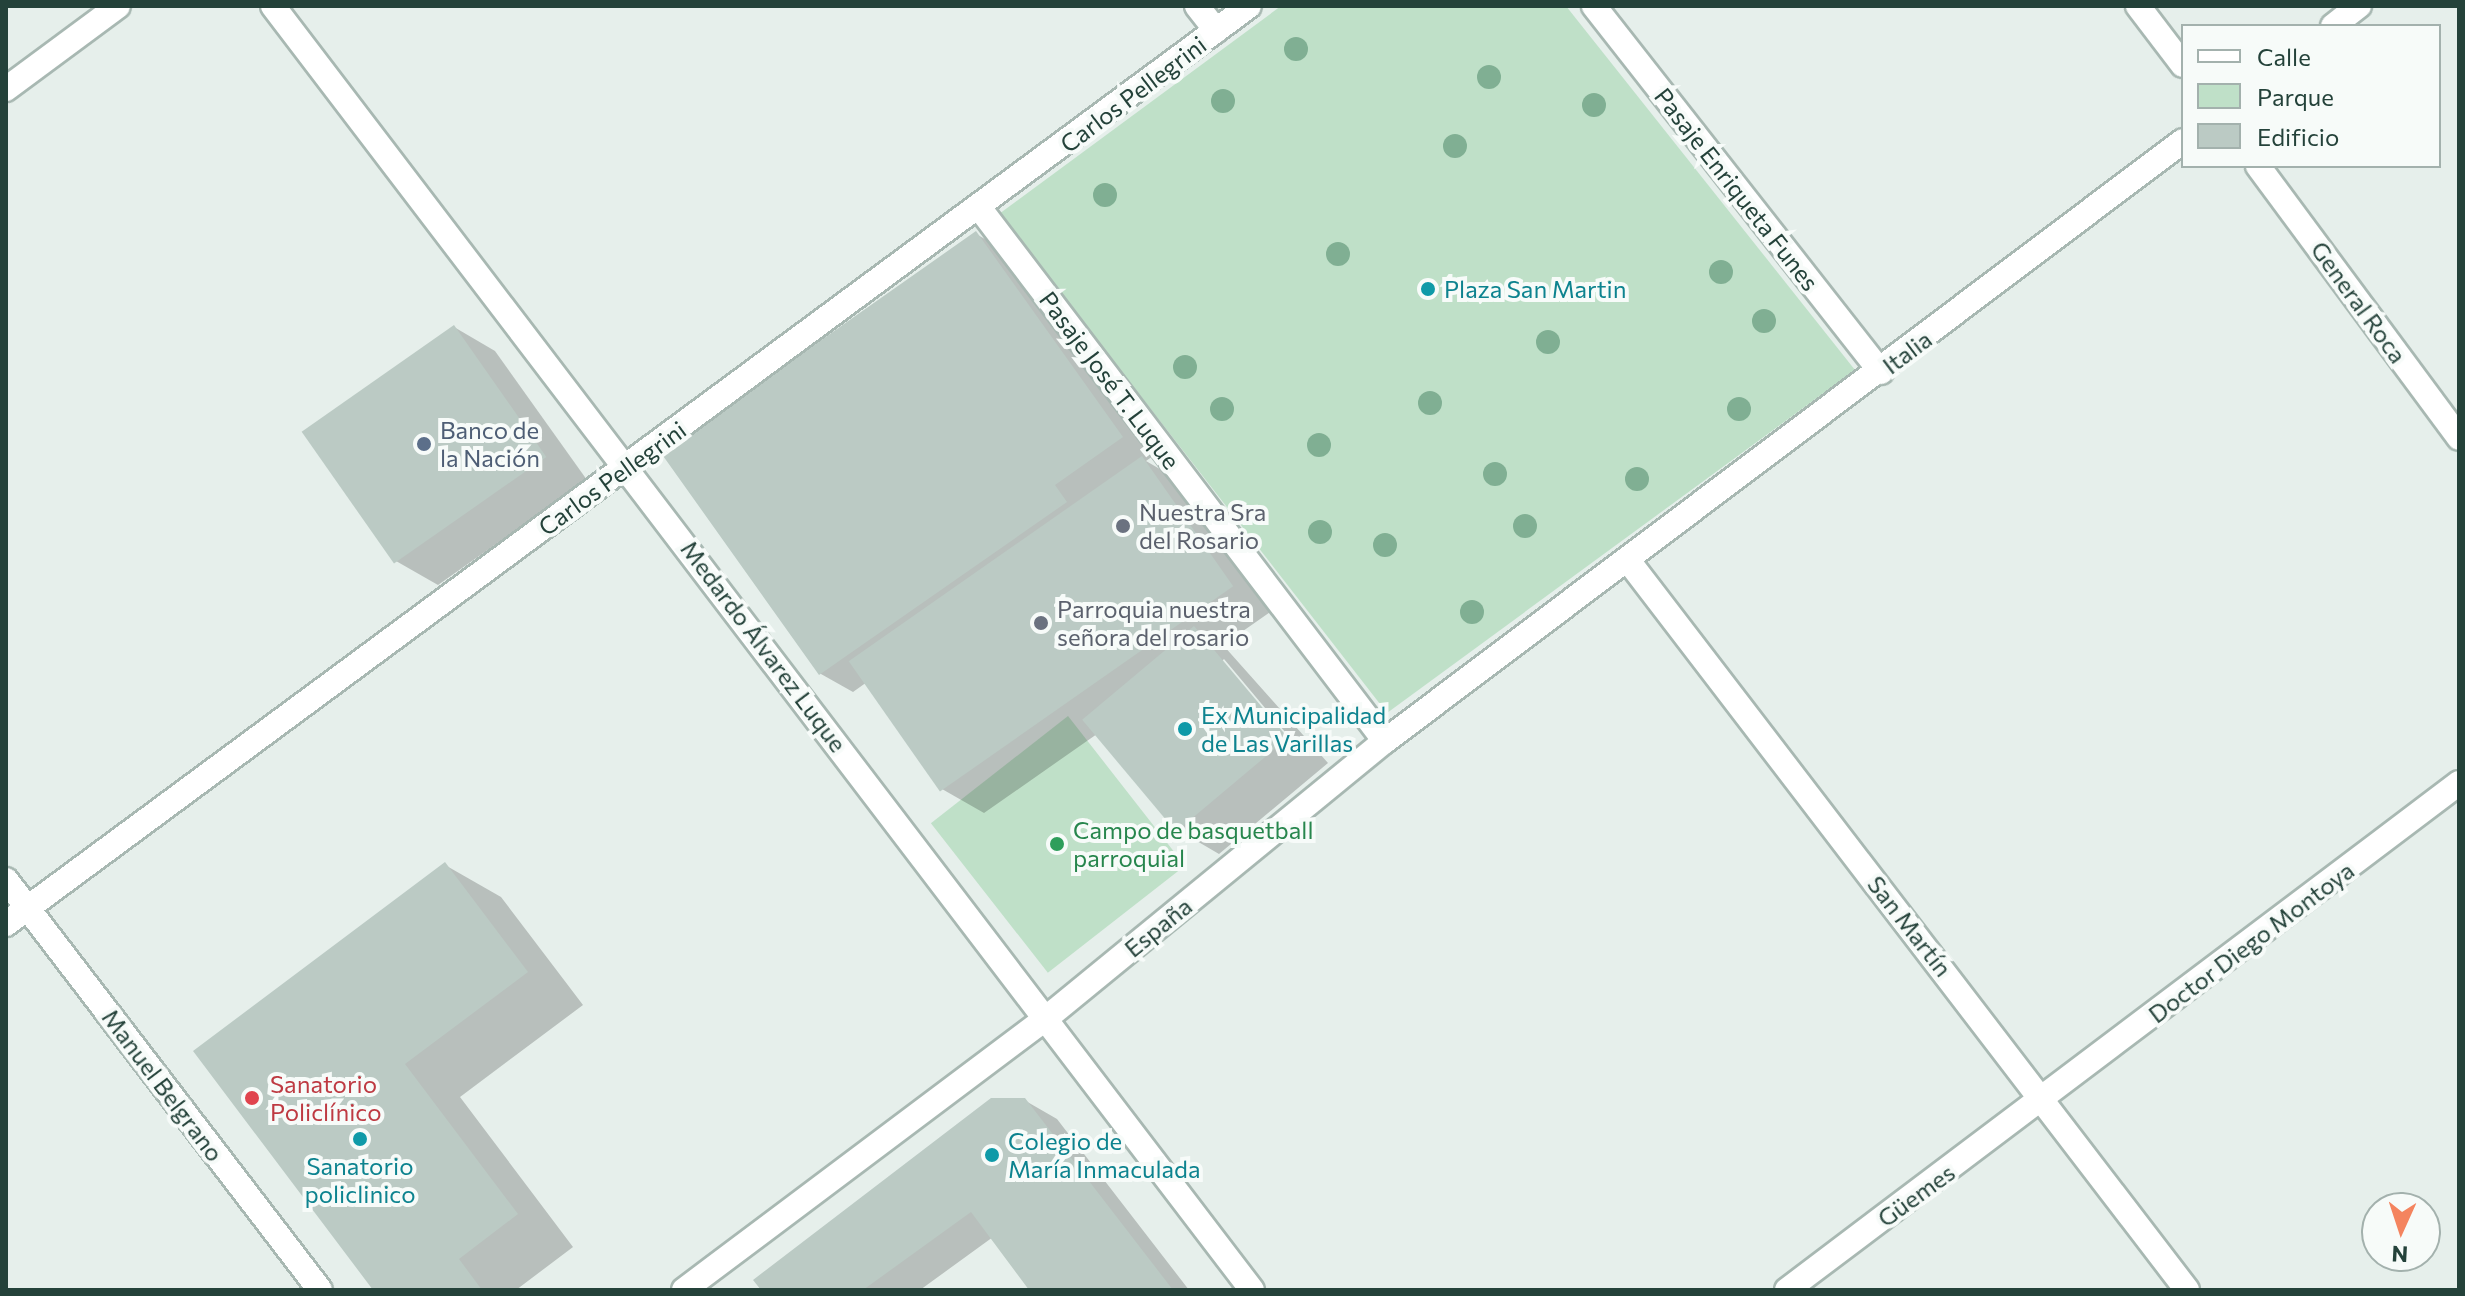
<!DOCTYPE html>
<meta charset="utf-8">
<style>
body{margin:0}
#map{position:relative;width:2465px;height:1296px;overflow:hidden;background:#e6efeb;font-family:Commissioner,sans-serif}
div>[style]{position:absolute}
.green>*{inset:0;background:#bfe0c8;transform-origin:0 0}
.shadow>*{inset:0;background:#0003}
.building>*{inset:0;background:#bbcac4;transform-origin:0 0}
.roads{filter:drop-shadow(2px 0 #a8b8b2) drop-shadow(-2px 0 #a8b8b2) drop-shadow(0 2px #a8b8b2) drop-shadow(0 -2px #a8b8b2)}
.street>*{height:24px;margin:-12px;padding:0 12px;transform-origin:12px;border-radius:12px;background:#fff}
.trees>*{width:24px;height:24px;margin:-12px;border-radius:50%;background:#80af93}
.dots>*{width:22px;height:22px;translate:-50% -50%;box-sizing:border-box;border:4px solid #f7fbf9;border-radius:50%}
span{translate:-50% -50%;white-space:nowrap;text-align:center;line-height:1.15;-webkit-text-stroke:8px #f7fbf9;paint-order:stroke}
.street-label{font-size:24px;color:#24423a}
.culture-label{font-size:24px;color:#0d838f}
.left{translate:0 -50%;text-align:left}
.service-label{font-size:24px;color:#4e5e75}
.worship-label{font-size:24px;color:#5b616d}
.leisure-label{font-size:24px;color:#27864d}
.health-label{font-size:24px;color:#be3a42}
.frame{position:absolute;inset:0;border:8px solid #24423a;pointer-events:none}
.legend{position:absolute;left:2181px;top:24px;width:260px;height:144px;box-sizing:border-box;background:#f7fbf9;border:2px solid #a3b1ad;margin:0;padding:10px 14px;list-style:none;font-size:24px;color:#24423a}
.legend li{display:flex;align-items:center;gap:16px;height:40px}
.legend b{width:40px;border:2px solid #a3b1ad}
.north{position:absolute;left:2361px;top:1192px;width:80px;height:80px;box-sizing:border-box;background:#f7fbf9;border:2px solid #a3b1ad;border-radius:50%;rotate:183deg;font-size:22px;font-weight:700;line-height:32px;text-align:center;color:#24423a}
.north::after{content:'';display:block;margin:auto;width:28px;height:36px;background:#f4845f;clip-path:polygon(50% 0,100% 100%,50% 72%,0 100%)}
</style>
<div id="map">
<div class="green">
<div style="clip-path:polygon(1281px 6px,1566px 6px,1855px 370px,1387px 713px,999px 214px)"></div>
<div style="left:1068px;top:716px;width:190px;height:174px;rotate:52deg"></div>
</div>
<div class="shadow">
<div style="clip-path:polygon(evenodd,976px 234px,1008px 252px,1153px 456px,1146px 461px,1184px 483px,1273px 610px,1223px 645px,1328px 763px,1219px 854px,1178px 830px,1097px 734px,984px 813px,942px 789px,867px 682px,853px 692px,821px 674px,664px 454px,976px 234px,1224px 659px,1296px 745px,1293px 747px,1221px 662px,1224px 659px)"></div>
<div style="clip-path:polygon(454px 327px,495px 351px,587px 480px,438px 585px,396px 561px)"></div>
<div style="clip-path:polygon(445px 865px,501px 897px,583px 1005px,460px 1097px,573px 1247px,516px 1290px,376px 1290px,196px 1052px)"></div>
<div style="clip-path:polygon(1024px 1100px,1057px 1119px,1189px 1290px,1031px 1290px,993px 1237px,920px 1290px,763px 1290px)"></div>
</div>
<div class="building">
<div style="clip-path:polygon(976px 231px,1123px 437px,1055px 485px,1067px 502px,819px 675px,661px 453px)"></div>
<div style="left:454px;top:325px;width:161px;height:186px;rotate:55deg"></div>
<div style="left:1142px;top:456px;width:159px;height:358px;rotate:55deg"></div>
<div style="left:1194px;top:626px;width:146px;height:146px;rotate:50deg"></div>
<div style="clip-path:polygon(445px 862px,528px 972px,405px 1064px,518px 1214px,459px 1259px,482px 1290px,373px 1290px,193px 1051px)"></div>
<div style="clip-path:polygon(991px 1098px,1025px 1098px,1173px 1290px,1029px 1290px,971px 1212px,863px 1290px,761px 1290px,753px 1280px)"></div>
</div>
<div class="roads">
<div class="street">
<div style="left:273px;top:6px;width:1615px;rotate:52.68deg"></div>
<div style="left:1197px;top:6px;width:31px;rotate:52deg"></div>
<div style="left:1594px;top:6px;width:465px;rotate:51.9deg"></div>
<div style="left:2138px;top:6px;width:74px;rotate:52.7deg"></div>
<div style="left:2333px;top:26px;width:33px;rotate:-38deg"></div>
<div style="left:6px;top:89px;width:139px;rotate:-36.5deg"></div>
<div style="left:2258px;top:166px;width:338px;rotate:53.5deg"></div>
<div style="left:981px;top:210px;width:667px;rotate:52.74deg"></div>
<div style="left:1630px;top:563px;width:916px;rotate:52.54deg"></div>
<div style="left:6px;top:880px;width:516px;rotate:52.55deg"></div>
<div style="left:6px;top:924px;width:1545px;rotate:-36.45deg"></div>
<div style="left:684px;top:1290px;width:450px;rotate:-36.9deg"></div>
<div style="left:1044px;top:1020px;width:441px;rotate:-39.3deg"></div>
<div style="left:1385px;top:741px;width:998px;rotate:-36.94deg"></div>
<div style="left:1787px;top:1290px;width:842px;rotate:-37.03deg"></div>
</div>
</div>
<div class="trees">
<div style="left:1296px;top:49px"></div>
<div style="left:1489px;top:77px"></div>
<div style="left:1223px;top:101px"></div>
<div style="left:1594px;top:105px"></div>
<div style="left:1455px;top:146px"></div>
<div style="left:1105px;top:195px"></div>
<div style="left:1338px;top:254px"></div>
<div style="left:1721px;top:272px"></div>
<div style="left:1764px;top:321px"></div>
<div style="left:1548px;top:342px"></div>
<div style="left:1185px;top:367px"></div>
<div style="left:1430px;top:403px"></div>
<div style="left:1222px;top:409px"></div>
<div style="left:1739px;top:409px"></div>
<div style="left:1319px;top:445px"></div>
<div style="left:1495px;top:474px"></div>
<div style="left:1637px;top:479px"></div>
<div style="left:1525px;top:526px"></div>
<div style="left:1320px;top:532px"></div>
<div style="left:1385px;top:545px"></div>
<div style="left:1472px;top:612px"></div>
</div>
<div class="dots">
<div style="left:1428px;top:289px;background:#0f9aa8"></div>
<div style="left:424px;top:444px;background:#5c6f8a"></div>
<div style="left:1123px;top:526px;background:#6b7280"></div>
<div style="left:1041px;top:623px;background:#6b7280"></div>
<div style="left:1185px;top:729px;background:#0f9aa8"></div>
<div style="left:1057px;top:844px;background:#2e9e5b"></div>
<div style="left:252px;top:1098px;background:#e0444e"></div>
<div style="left:360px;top:1139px;background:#0f9aa8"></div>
<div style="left:992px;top:1155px;background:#0f9aa8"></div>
</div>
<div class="street-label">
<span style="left:1133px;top:94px;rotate:-37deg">Carlos Pellegrini</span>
<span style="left:1737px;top:189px;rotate:52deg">Pasaje Enriqueta Funes</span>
<span style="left:2359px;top:302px;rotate:54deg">General Roca</span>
<span style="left:1907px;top:352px;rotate:-37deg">Italia</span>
<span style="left:1110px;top:380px;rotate:53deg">Pasaje José T. Luque</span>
<span style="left:612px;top:478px;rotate:-36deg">Carlos Pellegrini</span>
<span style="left:764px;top:646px;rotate:53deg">Medardo Álvarez Luque</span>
<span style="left:1910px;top:926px;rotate:52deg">San Martín</span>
<span style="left:1158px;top:927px;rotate:-39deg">España</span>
<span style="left:2251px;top:942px;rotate:-37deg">Doctor Diego Montoya</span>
<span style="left:163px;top:1085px;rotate:53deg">Manuel Belgrano</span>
<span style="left:1916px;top:1195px;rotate:-36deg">Güemes</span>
</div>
<div class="culture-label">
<span class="left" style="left:1444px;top:289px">Plaza San Martin</span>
<span class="left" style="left:1201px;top:729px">Ex Municipalidad<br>de Las Varillas</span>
<span class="left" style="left:1008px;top:1155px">Colegio de<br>María Inmaculada</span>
<span style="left:360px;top:1180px">Sanatorio<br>policlinico</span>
</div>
<div class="service-label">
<span class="left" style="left:440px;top:444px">Banco de<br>la Nación</span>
</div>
<div class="worship-label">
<span class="left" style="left:1139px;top:526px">Nuestra Sra<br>del Rosario</span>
<span class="left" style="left:1057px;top:623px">Parroquia nuestra<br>señora del rosario</span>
</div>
<div class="leisure-label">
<span class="left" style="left:1073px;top:844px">Campo de basquetball<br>parroquial</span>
</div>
<div class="health-label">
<span class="left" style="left:270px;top:1098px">Sanatorio<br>Policlínico</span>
</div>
<div class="frame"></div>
<ul class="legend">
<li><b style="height:10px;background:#fff"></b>Calle</li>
<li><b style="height:22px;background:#bfe0c8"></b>Parque</li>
<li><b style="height:22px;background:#bbcac4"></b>Edificio</li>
</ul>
<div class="north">N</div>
</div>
